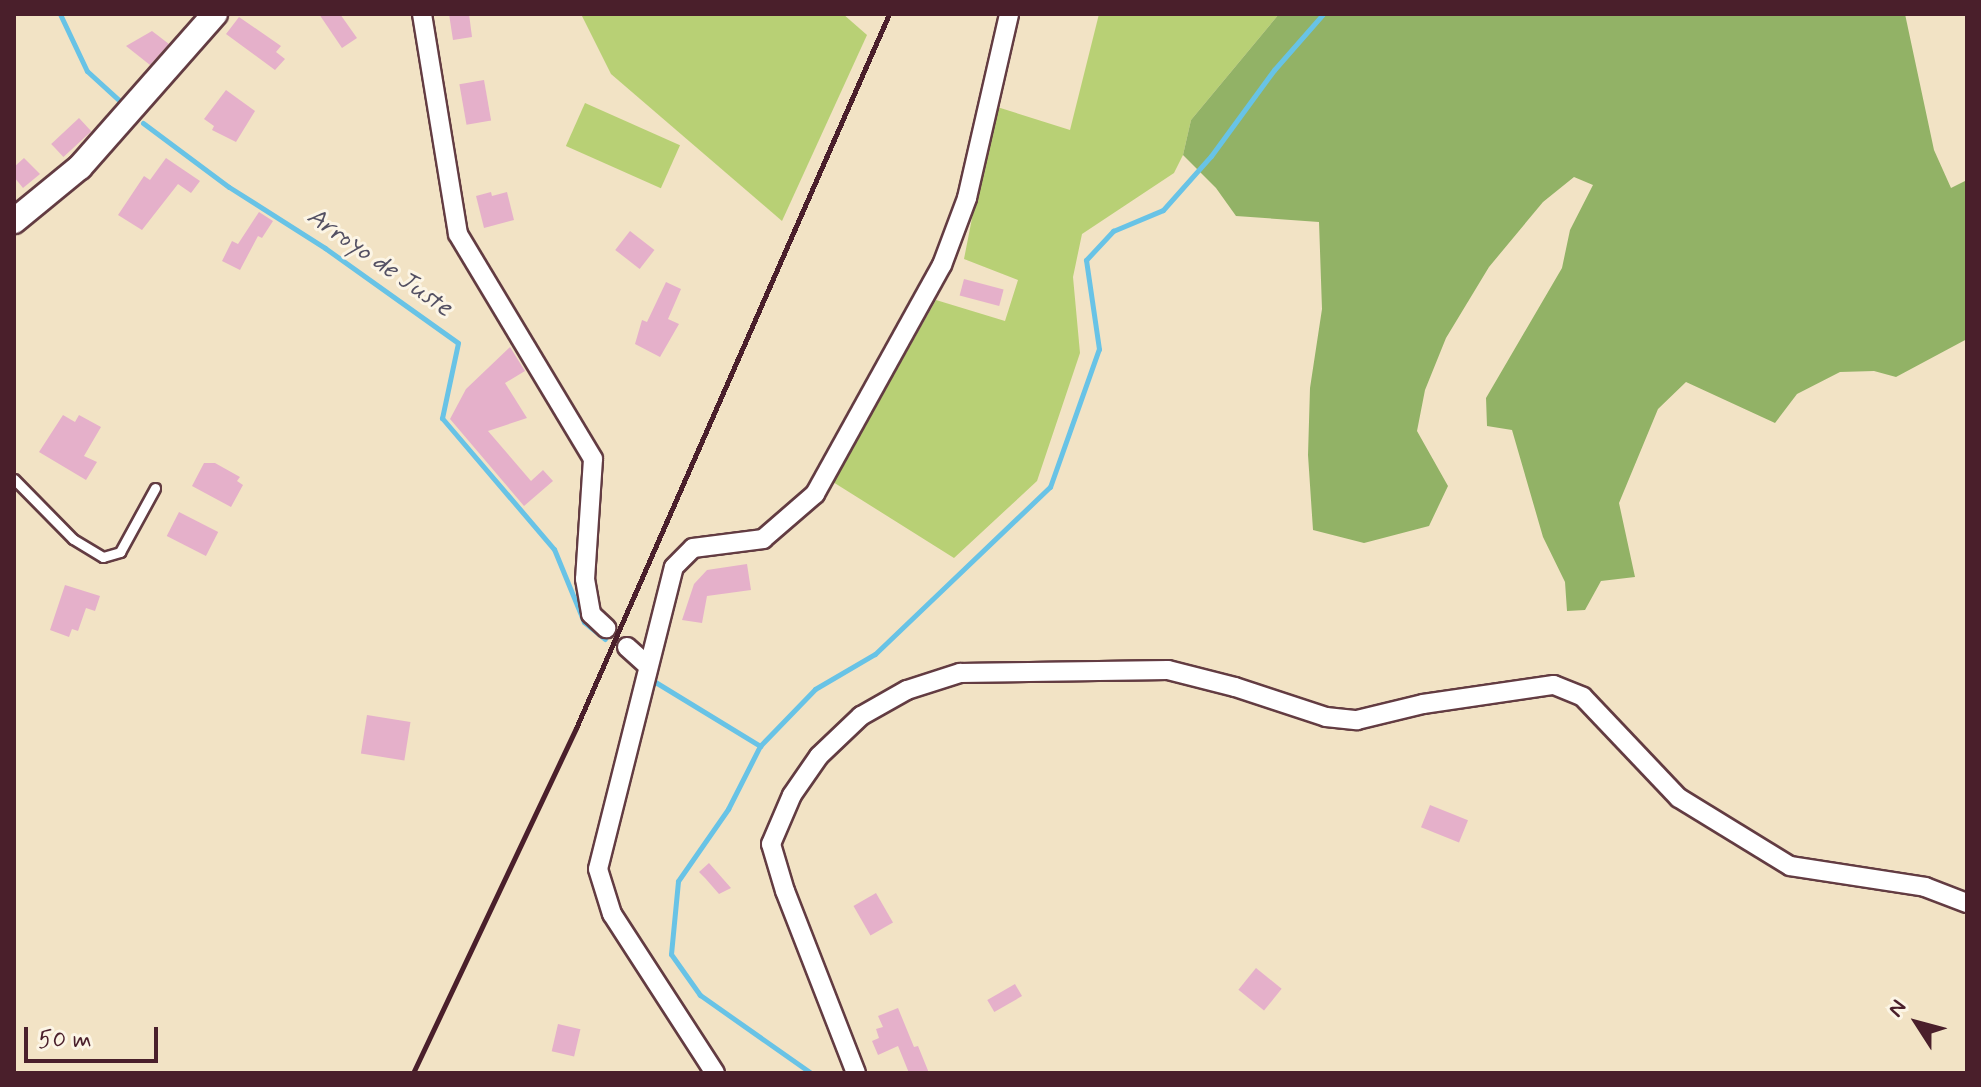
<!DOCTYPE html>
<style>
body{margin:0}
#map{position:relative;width:1981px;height:1087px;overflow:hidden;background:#f2e3c5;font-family:Mynerve,sans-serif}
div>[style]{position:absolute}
.green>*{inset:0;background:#b8d075;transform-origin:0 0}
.forest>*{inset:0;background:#92b266}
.stream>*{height:5px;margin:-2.5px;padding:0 2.5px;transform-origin:2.5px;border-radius:2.5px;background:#68c3e6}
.building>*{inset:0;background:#e5b0ca;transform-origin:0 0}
.roads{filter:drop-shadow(2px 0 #633c42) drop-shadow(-2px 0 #633c42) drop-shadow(0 2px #633c42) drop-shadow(0 -2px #633c42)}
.service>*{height:9px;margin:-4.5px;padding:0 4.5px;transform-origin:4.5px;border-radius:4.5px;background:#fff}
.minor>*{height:18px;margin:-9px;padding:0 9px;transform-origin:9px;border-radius:9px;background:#fff}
.tertiary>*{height:24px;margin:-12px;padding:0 12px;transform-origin:12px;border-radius:12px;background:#fff}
.rail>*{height:5px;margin:-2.5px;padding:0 2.5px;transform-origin:2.5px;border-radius:2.5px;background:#4a1f2b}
span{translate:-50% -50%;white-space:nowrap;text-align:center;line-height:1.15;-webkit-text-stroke:6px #fcf5e5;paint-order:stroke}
.water-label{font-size:26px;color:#535063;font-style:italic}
.frame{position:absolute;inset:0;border:16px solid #4a1f2b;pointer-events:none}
.north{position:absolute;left:1877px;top:983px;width:80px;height:80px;-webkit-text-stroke:6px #fcf5e5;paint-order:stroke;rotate:306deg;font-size:22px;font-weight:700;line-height:32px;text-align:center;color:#4a1f2b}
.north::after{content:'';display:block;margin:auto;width:28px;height:36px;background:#4a1f2b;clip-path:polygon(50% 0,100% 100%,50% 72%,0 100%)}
.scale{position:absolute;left:24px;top:1027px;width:134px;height:36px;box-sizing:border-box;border:4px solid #4a1f2b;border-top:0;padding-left:10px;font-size:24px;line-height:28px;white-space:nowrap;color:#4a1f2b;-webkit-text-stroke:6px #fcf5e5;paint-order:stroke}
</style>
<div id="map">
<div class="green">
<div style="clip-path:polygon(581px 14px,843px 14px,867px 35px,782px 221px,611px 74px)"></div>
<div style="clip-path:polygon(1099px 14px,1279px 14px,1191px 120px,1183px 155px,1174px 173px,1082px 234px,1073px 277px,1080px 353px,1037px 481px,954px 558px,833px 482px,936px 300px,1005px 321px,1018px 280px,964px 259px,994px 106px,1070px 130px)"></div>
<div style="left:585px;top:103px;width:104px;height:47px;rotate:24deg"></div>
</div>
<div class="forest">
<div style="clip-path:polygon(1279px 14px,1905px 14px,1934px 150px,1951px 188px,1967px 180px,1967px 339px,1896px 377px,1874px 371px,1840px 372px,1797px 394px,1775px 423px,1686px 382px,1658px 409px,1619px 503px,1635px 577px,1601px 581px,1585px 610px,1567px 611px,1565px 582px,1543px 537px,1512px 430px,1487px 426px,1486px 398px,1562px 268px,1570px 230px,1593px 185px,1574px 177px,1543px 202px,1489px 267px,1446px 338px,1425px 390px,1417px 431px,1448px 486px,1429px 526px,1364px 543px,1313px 530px,1308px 455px,1310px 388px,1322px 309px,1319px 222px,1236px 216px,1216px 188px,1183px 155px,1191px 120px)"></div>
</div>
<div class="stream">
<div style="left:60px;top:14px;width:63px;rotate:64.7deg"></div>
<div style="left:87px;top:71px;width:45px;rotate:42.3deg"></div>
<div style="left:143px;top:123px;width:107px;rotate:36.7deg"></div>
<div style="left:229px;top:187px;width:114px;rotate:32.4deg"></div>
<div style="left:325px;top:248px;width:163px;rotate:35.5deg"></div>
<div style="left:458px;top:343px;width:77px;rotate:102deg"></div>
<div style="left:442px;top:418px;width:172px;rotate:49.5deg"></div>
<div style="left:554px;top:549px;width:79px;rotate:67.7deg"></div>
<div style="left:584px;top:622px;width:27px;rotate:39deg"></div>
<div style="left:652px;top:680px;width:127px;rotate:31.4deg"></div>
<div style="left:811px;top:1073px;width:136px;rotate:-144.9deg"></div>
<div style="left:700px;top:995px;width:50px;rotate:-125.3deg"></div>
<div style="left:671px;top:954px;width:73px;rotate:-84.5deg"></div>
<div style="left:678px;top:881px;width:88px;rotate:-55.2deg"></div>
<div style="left:728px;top:809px;width:71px;rotate:-63.1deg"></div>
<div style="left:760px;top:746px;width:79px;rotate:-46deg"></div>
<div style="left:815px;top:689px;width:69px;rotate:-30.3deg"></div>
<div style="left:875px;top:654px;width:242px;rotate:-43.7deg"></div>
<div style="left:1050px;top:487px;width:146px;rotate:-70.5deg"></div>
<div style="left:1099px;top:349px;width:90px;rotate:-98.3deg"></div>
<div style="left:1086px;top:260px;width:40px;rotate:-47deg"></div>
<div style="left:1113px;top:231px;width:54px;rotate:-22.8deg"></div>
<div style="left:1163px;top:210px;width:72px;rotate:-48.4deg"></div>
<div style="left:1211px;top:156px;width:107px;rotate:-53.8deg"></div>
<div style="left:1274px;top:70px;width:74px;rotate:-48.8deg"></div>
</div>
<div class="building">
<div style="clip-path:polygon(319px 14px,340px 14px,357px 38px,342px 48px)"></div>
<div style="clip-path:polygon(449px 14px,469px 14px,472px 37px,453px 40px)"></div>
<div style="clip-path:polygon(239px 17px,281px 46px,276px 52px,285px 59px,275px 70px,226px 34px)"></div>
<div style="clip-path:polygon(152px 31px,169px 44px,150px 65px,126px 46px)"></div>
<div style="left:484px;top:80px;width:41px;height:25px;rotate:80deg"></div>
<div style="clip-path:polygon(226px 90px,255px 111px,236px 142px,212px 130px,214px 126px,204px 119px)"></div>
<div style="left:79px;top:118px;width:18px;height:38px;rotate:47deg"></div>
<div style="clip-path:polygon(24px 158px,40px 174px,23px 188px,14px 177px,14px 167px)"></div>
<div style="clip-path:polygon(166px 158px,200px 181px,191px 193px,178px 184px,142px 230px,118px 215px,144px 176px,150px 180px)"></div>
<div style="clip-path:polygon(491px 192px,492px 196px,507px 192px,514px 220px,484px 228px,476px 196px)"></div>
<div style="clip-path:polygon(259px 212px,273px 221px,262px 238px,258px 236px,240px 270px,222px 261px,232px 241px,238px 244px)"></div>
<div style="left:630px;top:231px;width:31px;height:24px;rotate:38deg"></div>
<div style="left:964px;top:279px;width:41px;height:17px;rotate:15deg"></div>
<div style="clip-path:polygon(666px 282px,681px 289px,668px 319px,679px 324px,660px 357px,635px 344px,642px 320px,647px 322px)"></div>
<div style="clip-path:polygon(510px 347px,525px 371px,505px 383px,527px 418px,488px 431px,531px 481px,543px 470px,553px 481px,524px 506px,450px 419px,466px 389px)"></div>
<div style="clip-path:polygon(63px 415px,75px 422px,79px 415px,101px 427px,84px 456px,97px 462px,86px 480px,39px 452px)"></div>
<div style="clip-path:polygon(204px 463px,215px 463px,240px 477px,237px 481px,243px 485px,231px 507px,192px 486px)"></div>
<div style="left:179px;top:512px;width:44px;height:27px;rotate:27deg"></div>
<div style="clip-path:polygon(747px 564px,751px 590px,707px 596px,702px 623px,682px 620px,694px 584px,707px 570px)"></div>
<div style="clip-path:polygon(65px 585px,100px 596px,95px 611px,86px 608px,78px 631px,72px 629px,69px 637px,50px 630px)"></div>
<div style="left:367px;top:715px;width:44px;height:39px;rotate:9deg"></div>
<div style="left:1430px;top:805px;width:41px;height:24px;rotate:22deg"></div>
<div style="clip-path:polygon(709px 863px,731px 888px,719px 894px,705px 878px,699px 872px)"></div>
<div style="left:876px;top:893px;width:34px;height:26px;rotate:60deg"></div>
<div style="left:1256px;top:968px;width:33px;height:28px;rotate:39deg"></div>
<div style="left:1015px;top:984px;width:14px;height:32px;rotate:60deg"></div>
<div style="clip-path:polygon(898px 1008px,914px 1047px,918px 1046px,929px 1073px,909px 1073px,898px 1046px,878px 1055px,872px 1041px,879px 1038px,876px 1029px,883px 1027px,878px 1016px)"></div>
<div style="left:558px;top:1024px;width:23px;height:28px;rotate:13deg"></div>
</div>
<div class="roads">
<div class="service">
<div style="left:14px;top:479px;width:84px;rotate:45.5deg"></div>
<div style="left:73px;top:539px;width:35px;rotate:31deg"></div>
<div style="left:103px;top:557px;width:18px;rotate:-16deg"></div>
<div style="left:120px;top:552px;width:73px;rotate:-61.3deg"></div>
</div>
<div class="minor">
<div style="left:422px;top:14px;width:223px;rotate:80.7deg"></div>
<div style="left:458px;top:234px;width:262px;rotate:59deg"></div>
<div style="left:593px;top:459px;width:120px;rotate:93.8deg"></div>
<div style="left:585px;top:579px;width:36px;rotate:80deg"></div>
<div style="left:591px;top:614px;width:21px;rotate:43deg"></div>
<div style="left:627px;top:647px;width:28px;rotate:42deg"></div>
<div style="left:715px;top:1073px;width:189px;rotate:-122.9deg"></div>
<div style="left:612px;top:914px;width:47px;rotate:-107.3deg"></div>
<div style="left:598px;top:869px;width:311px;rotate:-75.9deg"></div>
<div style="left:674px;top:567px;width:27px;rotate:-45deg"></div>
<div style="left:693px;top:548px;width:71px;rotate:-7.3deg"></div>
<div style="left:763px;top:539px;width:69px;rotate:-40.9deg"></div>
<div style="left:815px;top:494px;width:262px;rotate:-61deg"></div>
<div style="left:942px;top:265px;width:72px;rotate:-69.5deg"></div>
<div style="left:967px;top:198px;width:189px;rotate:-77.1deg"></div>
<div style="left:856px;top:1073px;width:195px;rotate:-111.3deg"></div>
<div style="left:785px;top:891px;width:49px;rotate:-106.6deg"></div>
<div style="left:771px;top:844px;width:53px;rotate:-66.8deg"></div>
<div style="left:792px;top:795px;width:47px;rotate:-55.3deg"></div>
<div style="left:819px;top:756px;width:58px;rotate:-43.6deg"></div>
<div style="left:861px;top:716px;width:53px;rotate:-29.5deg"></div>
<div style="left:907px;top:690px;width:56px;rotate:-17.8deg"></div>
<div style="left:960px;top:673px;width:208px;rotate:-0.8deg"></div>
<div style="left:1168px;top:670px;width:69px;rotate:14.2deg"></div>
<div style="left:1235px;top:687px;width:96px;rotate:18.2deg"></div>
<div style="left:1326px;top:717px;width:31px;rotate:6deg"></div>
<div style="left:1357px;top:720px;width:68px;rotate:-13.6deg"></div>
<div style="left:1423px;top:704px;width:132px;rotate:-8.3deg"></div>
<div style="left:1554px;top:685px;width:31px;rotate:22deg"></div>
<div style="left:1583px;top:697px;width:139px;rotate:46.5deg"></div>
<div style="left:1679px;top:798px;width:130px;rotate:31.5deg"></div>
<div style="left:1790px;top:866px;width:137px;rotate:8.8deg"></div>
<div style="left:1925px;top:887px;width:45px;rotate:20.9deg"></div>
</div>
<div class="tertiary">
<div style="left:14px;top:221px;width:85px;rotate:-39.3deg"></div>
<div style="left:80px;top:167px;width:204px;rotate:-48.6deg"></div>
</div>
</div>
<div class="rail">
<div style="left:413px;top:1073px;width:382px;rotate:-64.7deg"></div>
<div style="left:576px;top:728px;width:780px;rotate:-66.33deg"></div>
</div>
<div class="water-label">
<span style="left:379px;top:263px;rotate:35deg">Arroyo de Juste</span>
</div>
<div class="frame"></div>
<div class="north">N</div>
<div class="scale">50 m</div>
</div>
